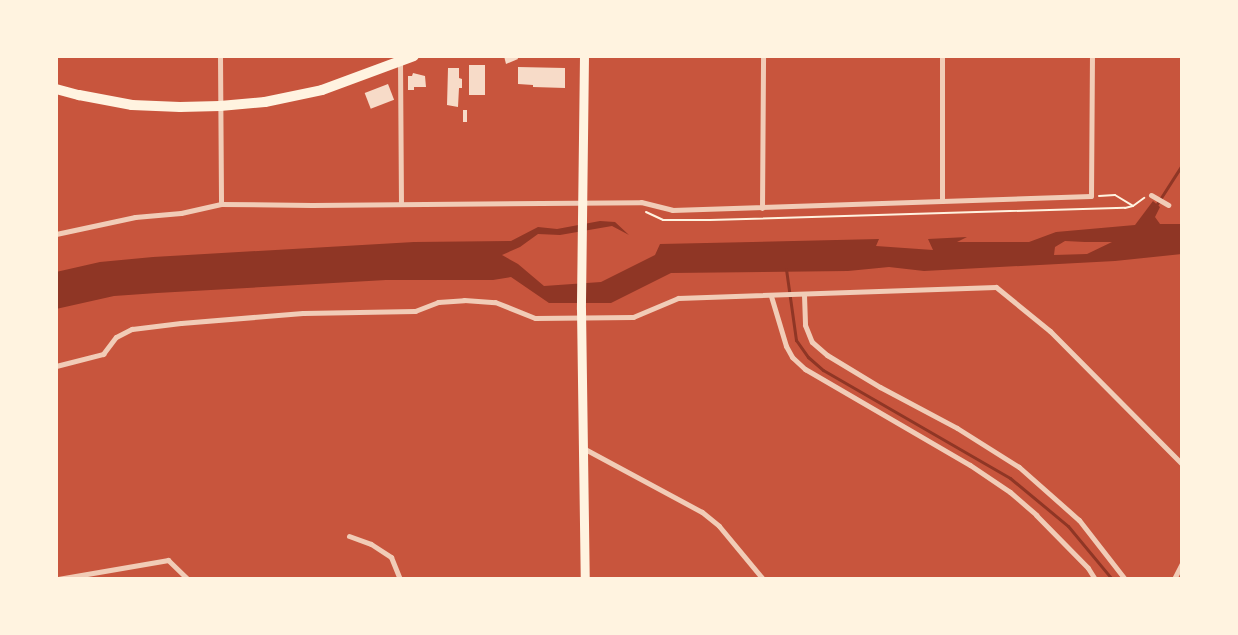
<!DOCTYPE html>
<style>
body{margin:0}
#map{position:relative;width:1238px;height:635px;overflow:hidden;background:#c8553d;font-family:Mulish,sans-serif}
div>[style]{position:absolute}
.water>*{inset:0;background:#8f3625}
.stream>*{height:3px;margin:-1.5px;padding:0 1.5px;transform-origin:1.5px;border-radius:1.5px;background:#8f3625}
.building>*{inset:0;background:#f7dbc8;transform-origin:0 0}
.path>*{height:2px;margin:-1px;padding:0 1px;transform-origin:1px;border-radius:1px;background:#fff3e0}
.minor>*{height:5px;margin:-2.5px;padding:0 2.5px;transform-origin:2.5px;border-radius:2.5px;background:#f1ccb7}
.secondary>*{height:9px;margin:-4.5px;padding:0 4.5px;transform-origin:4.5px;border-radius:4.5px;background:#fff3e0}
.primary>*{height:10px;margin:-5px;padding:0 5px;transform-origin:5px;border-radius:5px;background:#fff3e0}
span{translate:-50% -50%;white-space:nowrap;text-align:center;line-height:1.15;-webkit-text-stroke:4.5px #fff3e0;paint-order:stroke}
.frame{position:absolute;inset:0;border:58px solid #fff3e0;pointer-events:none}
</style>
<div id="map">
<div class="water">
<div style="clip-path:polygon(evenodd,1153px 201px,1160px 207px,1155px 217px,1160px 224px,1182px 224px,1182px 254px,1115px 261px,924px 271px,889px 267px,848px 271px,671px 273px,611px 303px,549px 303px,511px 277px,493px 280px,386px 280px,157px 293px,114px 296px,56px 309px,56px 272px,100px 262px,153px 257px,414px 242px,511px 241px,538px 227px,557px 229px,600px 221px,615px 222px,629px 235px,612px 226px,560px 235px,538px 234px,520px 247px,502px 255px,518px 264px,544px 286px,601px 282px,655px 255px,660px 244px,879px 239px,876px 246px,933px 250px,928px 239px,967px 237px,957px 242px,1029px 242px,1056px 232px,1135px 225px,1153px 201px,1065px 241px,1085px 242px,1112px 242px,1087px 254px,1054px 255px,1055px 247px,1065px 241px)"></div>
</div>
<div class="stream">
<div style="left:1155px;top:207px;width:50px;rotate:-57.3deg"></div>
<div style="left:786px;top:269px;width:72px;rotate:82deg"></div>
<div style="left:796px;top:340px;width:21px;rotate:55deg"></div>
<div style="left:808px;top:357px;width:20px;rotate:41deg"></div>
<div style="left:823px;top:370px;width:216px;rotate:30deg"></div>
<div style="left:1010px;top:478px;width:75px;rotate:39.6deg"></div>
<div style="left:1068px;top:526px;width:69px;rotate:50.3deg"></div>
</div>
<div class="building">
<div style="clip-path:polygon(504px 56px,517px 56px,518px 59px,506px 64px)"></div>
<div style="left:469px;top:65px;width:16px;height:30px"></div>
<div style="clip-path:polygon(518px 67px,565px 68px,565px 88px,533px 87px,533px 85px,518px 84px)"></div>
<div style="clip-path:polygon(448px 68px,459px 68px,459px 78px,462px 79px,462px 88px,459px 88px,458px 107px,447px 105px)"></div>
<div style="clip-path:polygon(413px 73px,425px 76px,426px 87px,414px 87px,414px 90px,408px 90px,408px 76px,412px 76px)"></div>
<div style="left:388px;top:84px;width:17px;height:25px;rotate:69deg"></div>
<div style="left:463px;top:110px;width:4px;height:12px"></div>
</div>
<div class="path">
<div style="left:1099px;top:196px;width:16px;rotate:-4deg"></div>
<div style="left:1115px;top:195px;width:21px;rotate:31deg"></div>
<div style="left:646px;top:212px;width:19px;rotate:25deg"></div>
<div style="left:663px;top:220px;width:47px"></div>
<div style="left:710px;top:220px;width:415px;rotate:-1.7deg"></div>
<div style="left:1125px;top:208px;width:8px;rotate:-14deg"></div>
<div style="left:1133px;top:206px;width:14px;rotate:-36deg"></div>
</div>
<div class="minor">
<div style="left:220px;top:56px;width:148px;rotate:89.6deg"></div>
<div style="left:942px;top:56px;width:145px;rotate:90deg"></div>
<div style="left:400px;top:61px;width:142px;rotate:89.6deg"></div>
<div style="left:1151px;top:195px;width:20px;rotate:30deg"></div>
<div style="left:762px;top:208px;width:152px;rotate:-89.6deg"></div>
<div style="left:56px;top:234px;width:81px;rotate:-12.1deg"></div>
<div style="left:135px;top:217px;width:46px;rotate:-5deg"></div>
<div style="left:181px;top:213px;width:41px;rotate:-12.7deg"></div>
<div style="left:221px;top:204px;width:91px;rotate:0.6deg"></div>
<div style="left:312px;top:205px;width:329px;rotate:-0.5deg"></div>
<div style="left:641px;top:202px;width:32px;rotate:14deg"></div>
<div style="left:672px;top:210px;width:419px;rotate:-1.9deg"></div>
<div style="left:1091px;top:196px;width:140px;rotate:-89.6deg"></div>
<div style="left:804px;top:295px;width:30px;rotate:88deg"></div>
<div style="left:805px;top:325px;width:18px;rotate:68deg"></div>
<div style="left:812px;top:342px;width:20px;rotate:41deg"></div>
<div style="left:827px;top:355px;width:62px;rotate:31.1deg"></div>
<div style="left:880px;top:387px;width:87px;rotate:28deg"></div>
<div style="left:957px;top:428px;width:73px;rotate:32.2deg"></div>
<div style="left:1019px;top:467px;width:80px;rotate:41.5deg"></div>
<div style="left:1079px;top:520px;width:75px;rotate:52.1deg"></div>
<div style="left:771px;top:296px;width:52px;rotate:73.3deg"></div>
<div style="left:786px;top:346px;width:13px;rotate:61deg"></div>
<div style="left:792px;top:357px;width:18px;rotate:43deg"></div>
<div style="left:805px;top:369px;width:191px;rotate:30.2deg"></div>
<div style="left:970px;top:465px;width:48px;rotate:34deg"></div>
<div style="left:1010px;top:492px;width:35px;rotate:41deg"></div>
<div style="left:1036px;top:515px;width:74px;rotate:45.5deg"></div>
<div style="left:1088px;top:568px;width:13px;rotate:58deg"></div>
<div style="left:56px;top:366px;width:49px;rotate:-14.3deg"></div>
<div style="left:103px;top:354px;width:21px;rotate:-53deg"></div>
<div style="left:116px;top:337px;width:18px;rotate:-27deg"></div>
<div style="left:132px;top:329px;width:49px;rotate:-7deg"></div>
<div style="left:181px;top:323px;width:122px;rotate:-4.7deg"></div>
<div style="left:303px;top:313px;width:112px;rotate:-1deg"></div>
<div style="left:415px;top:311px;width:25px;rotate:-21deg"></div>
<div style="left:438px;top:302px;width:26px;rotate:-4deg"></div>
<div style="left:464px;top:300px;width:31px;rotate:4deg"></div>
<div style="left:495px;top:302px;width:43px;rotate:21.8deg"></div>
<div style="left:535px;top:318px;width:98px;rotate:-0.6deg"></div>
<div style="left:633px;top:317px;width:49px;rotate:-22.9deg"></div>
<div style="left:678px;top:298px;width:318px;rotate:-2deg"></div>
<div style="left:996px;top:287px;width:70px;rotate:39.2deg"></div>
<div style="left:1050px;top:331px;width:187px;rotate:45.2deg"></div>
<div style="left:583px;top:448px;width:135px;rotate:28.3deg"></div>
<div style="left:702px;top:512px;width:22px;rotate:39deg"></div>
<div style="left:719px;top:526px;width:69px;rotate:50.3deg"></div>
<div style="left:349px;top:536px;width:23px;rotate:20deg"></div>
<div style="left:371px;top:544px;width:24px;rotate:33deg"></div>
<div style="left:391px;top:557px;width:24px;rotate:68deg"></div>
<div style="left:58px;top:579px;width:112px;rotate:-9.8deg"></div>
<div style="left:168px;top:560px;width:28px;rotate:44deg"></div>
<div style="left:1174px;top:579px;width:18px;rotate:-63deg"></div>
</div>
<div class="secondary">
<div style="left:584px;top:56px;width:253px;rotate:90.7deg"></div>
<div style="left:581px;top:309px;width:270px;rotate:89.2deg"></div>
</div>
<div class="primary">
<div style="left:56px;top:89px;width:24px;rotate:15deg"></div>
<div style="left:79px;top:95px;width:54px;rotate:10.7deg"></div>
<div style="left:132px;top:105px;width:48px;rotate:2.4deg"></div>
<div style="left:180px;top:107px;width:40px;rotate:-1.4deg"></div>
<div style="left:220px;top:106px;width:45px;rotate:-5.1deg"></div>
<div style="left:265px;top:102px;width:58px;rotate:-11.9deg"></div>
<div style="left:322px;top:90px;width:98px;rotate:-20.3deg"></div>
</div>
<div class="frame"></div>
</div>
